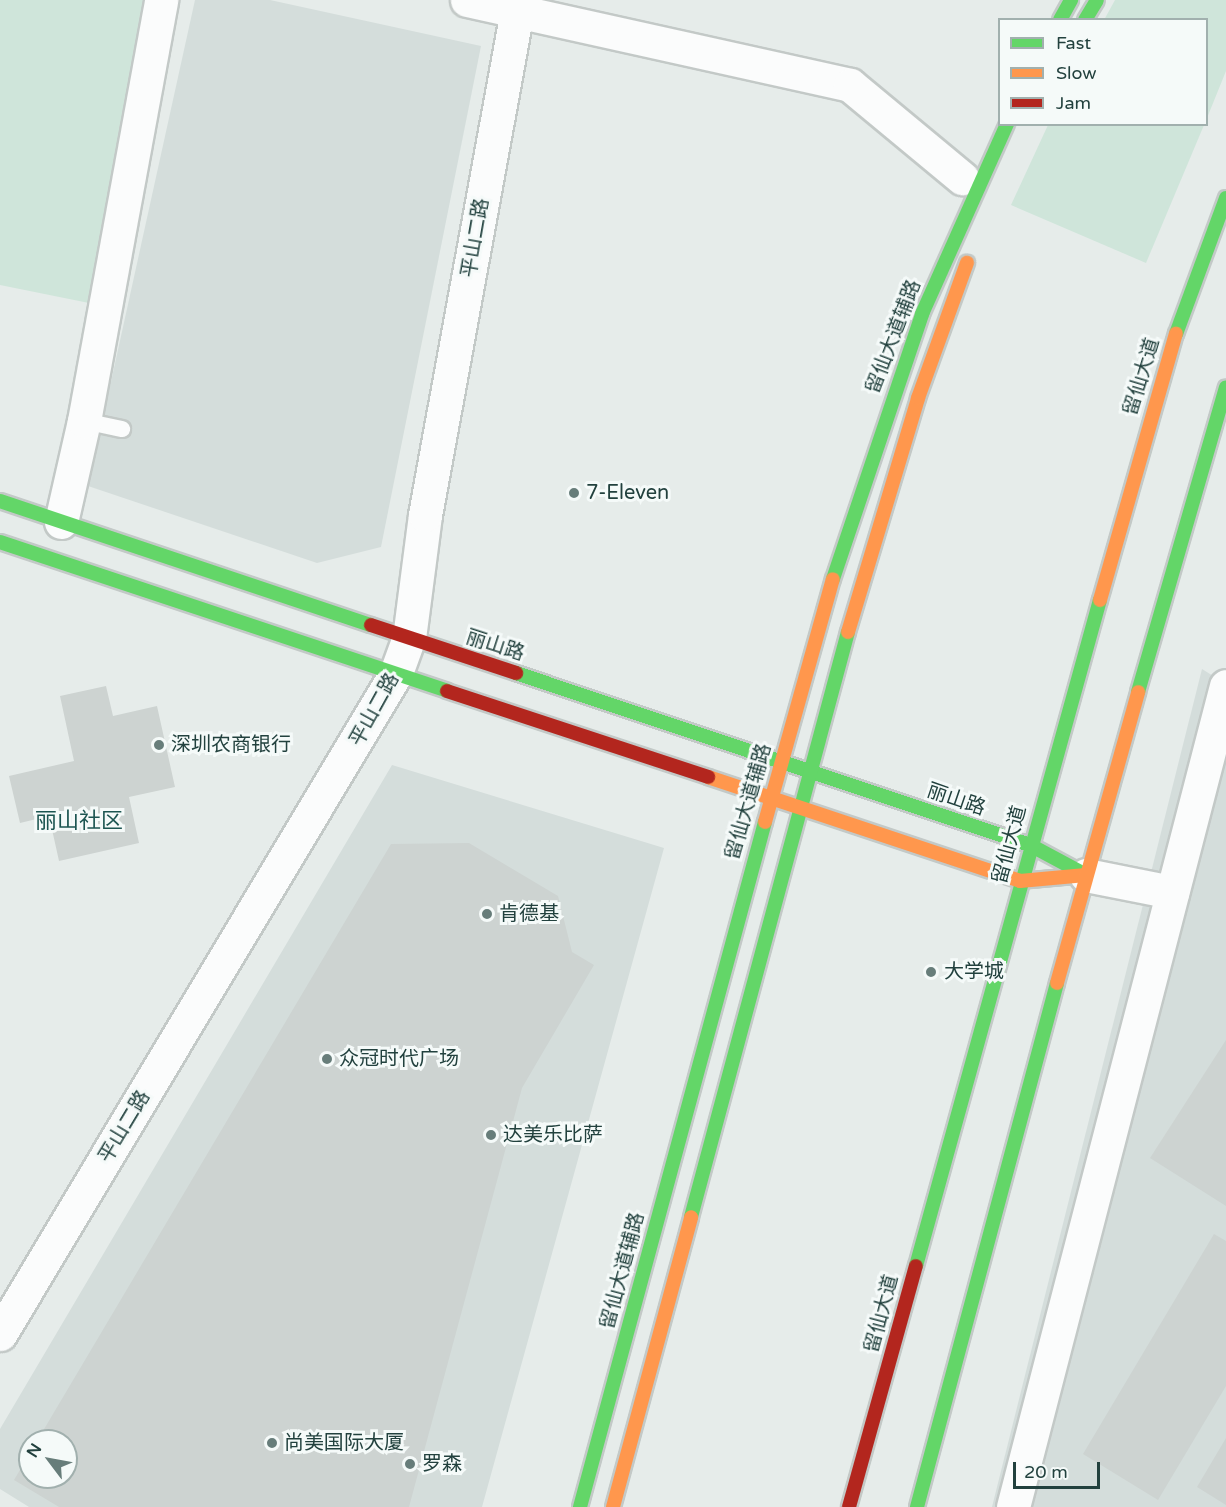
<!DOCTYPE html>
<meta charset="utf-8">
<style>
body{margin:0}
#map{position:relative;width:1226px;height:1507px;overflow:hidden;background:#e6ecea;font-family:"Varela Round","Noto Sans SC",sans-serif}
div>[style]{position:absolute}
.built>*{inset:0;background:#d4dddb}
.green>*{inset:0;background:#cfe5da}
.building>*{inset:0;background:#cdd3d1}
.roads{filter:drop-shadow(2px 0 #c3c9c7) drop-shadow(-2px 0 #c3c9c7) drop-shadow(0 2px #c3c9c7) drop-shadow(0 -2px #c3c9c7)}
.lane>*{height:16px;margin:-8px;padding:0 8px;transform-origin:8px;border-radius:8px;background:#fbfcfc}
.street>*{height:33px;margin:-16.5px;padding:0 16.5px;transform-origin:16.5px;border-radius:16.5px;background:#fbfcfc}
.fast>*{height:14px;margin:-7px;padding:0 7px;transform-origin:7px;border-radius:7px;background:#63d668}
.slow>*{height:14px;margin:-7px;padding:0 7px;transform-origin:7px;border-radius:7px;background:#ff974d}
.jam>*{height:14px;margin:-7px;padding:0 7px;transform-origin:7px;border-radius:7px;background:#b3261e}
.dots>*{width:16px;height:16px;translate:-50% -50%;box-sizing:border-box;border:3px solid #f5faf9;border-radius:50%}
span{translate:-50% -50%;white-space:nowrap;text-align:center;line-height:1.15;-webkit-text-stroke:6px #f5faf9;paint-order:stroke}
.street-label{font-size:20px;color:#22413e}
.poi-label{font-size:20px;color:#22413e}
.left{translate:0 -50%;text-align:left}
.quarter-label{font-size:22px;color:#1c5551}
.legend{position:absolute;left:998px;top:18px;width:210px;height:108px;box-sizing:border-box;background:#f5faf9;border:2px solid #a1b0ae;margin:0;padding:8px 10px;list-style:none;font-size:18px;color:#22413e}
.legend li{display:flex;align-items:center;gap:12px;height:30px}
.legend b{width:30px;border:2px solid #a1b0ae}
.north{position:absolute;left:18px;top:1429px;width:60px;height:60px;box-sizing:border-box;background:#f5faf9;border:2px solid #a1b0ae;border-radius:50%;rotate:302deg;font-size:16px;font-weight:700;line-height:24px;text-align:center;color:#22413e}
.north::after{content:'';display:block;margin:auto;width:21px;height:27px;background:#677d7a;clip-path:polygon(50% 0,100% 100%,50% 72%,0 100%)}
.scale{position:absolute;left:1013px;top:1462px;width:87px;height:27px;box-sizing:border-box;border:3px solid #22413e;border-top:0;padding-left:8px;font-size:18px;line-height:21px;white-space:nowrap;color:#22413e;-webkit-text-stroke:4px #f5faf9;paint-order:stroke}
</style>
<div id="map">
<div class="built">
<div style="clip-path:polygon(195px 0,270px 0,481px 46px,381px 547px,317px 563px,88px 486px)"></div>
<div style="clip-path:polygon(1202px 669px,1226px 684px,1226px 1507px,992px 1507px)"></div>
<div style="clip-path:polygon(evenodd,392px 765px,664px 848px,482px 1507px,29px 1507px,0 1489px,0 1429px,392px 765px,30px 1441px,66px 1441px,66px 1477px,30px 1477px,30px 1441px)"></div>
</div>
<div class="green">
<div style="clip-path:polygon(0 0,147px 0,89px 303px,0 285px)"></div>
<div style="clip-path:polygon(1115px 0,1226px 0,1226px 71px,1207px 118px,1206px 20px,1104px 20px)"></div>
<div style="clip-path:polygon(1048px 125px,1204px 125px,1146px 263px,1011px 205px)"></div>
</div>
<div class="building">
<div style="clip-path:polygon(106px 686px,113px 716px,157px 706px,175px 787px,129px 797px,139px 843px,59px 861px,49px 816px,20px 823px,9px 776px,74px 761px,60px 696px)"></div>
<div style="clip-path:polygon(469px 843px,558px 896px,572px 952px,594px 965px,522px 1088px,409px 1507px,59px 1507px,14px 1480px,30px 1453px,30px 1477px,66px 1477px,66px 1441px,37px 1441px,391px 844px)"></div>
<div style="clip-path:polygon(1226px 1040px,1226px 1206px,1150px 1158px)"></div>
<div style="clip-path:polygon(1214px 1234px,1226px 1241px,1226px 1386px,1158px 1500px,1083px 1454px)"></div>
<div style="clip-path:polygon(1226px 1438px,1226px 1505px,1197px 1487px)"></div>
</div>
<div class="roads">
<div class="lane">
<div style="left:84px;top:421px;width:39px;rotate:12deg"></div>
</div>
<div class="street">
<div style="left:467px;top:0;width:392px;rotate:12.5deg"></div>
<div style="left:850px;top:85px;width:146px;rotate:39.7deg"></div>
<div style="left:61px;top:522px;width:104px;rotate:-77.2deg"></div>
<div style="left:84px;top:421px;width:428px;rotate:-79.6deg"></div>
<div style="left:1086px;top:875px;width:88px;rotate:11.2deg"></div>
<div style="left:0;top:1334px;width:771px;rotate:-59.07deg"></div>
<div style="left:396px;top:673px;width:37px;rotate:-70deg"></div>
<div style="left:409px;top:638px;width:124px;rotate:-82.6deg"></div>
<div style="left:425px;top:515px;width:524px;rotate:-79.66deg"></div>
<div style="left:1013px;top:1507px;width:848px;rotate:-75.46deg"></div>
</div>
<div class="fast">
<div style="left:1060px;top:20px;width:23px;rotate:-61deg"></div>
<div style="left:1085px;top:20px;width:23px;rotate:-59deg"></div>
<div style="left:1176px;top:334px;width:145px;rotate:-69.8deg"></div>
<div style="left:0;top:501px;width:391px;rotate:18.5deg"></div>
<div style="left:0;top:542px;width:471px;rotate:18.4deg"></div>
<div style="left:833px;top:579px;width:280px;rotate:-71.4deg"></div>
<div style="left:922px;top:314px;width:208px;rotate:-65.9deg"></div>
<div style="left:516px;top:673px;width:542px;rotate:18.5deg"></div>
<div style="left:1030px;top:845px;width:64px;rotate:28.2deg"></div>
<div style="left:1138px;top:692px;width:317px;rotate:-73.9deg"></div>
<div style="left:691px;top:1217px;width:606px;rotate:-74.98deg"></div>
<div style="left:916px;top:1266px;width:691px;rotate:-74.56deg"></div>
<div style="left:580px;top:1507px;width:710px;rotate:-74.89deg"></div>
<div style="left:917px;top:1507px;width:542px;rotate:-75.04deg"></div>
</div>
<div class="slow">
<div style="left:1100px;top:600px;width:277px;rotate:-74.1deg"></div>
<div style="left:848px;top:632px;width:244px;rotate:-73.3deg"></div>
<div style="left:918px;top:398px;width:144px;rotate:-70.1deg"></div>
<div style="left:708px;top:777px;width:329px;rotate:18.4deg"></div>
<div style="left:1020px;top:881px;width:66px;rotate:-5.2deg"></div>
<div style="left:765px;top:822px;width:252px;rotate:-74.4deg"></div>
<div style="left:1057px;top:983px;width:302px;rotate:-74.4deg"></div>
<div style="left:613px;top:1507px;width:300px;rotate:-74.9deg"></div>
</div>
<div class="jam">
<div style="left:371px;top:625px;width:153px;rotate:18.3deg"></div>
<div style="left:447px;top:691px;width:275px;rotate:18.2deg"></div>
<div style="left:849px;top:1507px;width:250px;rotate:-74.5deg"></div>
</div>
</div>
<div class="dots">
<div style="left:574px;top:493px;background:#677d7a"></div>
<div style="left:159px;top:745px;background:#677d7a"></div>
<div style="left:487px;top:914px;background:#677d7a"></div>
<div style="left:931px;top:972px;background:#677d7a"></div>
<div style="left:327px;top:1059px;background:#677d7a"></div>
<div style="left:491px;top:1135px;background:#677d7a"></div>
<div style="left:272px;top:1443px;background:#677d7a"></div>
<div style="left:410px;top:1464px;background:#677d7a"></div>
</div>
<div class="street-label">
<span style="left:476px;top:238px;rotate:-80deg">平山二路</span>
<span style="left:894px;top:337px;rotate:-69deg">留仙大道辅路</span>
<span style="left:1142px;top:377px;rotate:-73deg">留仙大道</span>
<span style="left:495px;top:646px;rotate:18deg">丽山路</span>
<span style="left:375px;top:710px;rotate:-61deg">平山二路</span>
<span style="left:956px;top:800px;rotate:19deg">丽山路</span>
<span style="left:749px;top:802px;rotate:-74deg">留仙大道辅路</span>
<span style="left:1010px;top:845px;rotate:-75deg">留仙大道</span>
<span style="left:125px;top:1127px;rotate:-59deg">平山二路</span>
<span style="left:623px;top:1271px;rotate:-75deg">留仙大道辅路</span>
<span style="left:882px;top:1314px;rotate:-75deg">留仙大道</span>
</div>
<div class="poi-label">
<span class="left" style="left:586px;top:493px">7-Eleven</span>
<span class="left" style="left:171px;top:745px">深圳农商银行</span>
<span class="left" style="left:499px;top:914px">肯德基</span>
<span class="left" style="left:944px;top:972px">大学城</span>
<span class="left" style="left:339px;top:1059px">众冠时代广场</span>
<span class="left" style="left:503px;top:1135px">达美乐比萨</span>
<span class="left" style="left:284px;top:1443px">尚美国际大厦</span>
<span class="left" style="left:422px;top:1464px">罗森</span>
</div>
<div class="quarter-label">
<span style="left:79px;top:822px">丽山社区</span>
</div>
<ul class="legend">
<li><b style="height:8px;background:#63d668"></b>Fast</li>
<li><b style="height:8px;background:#ff974d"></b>Slow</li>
<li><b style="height:8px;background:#b3261e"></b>Jam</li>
</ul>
<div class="north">N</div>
<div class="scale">20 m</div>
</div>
